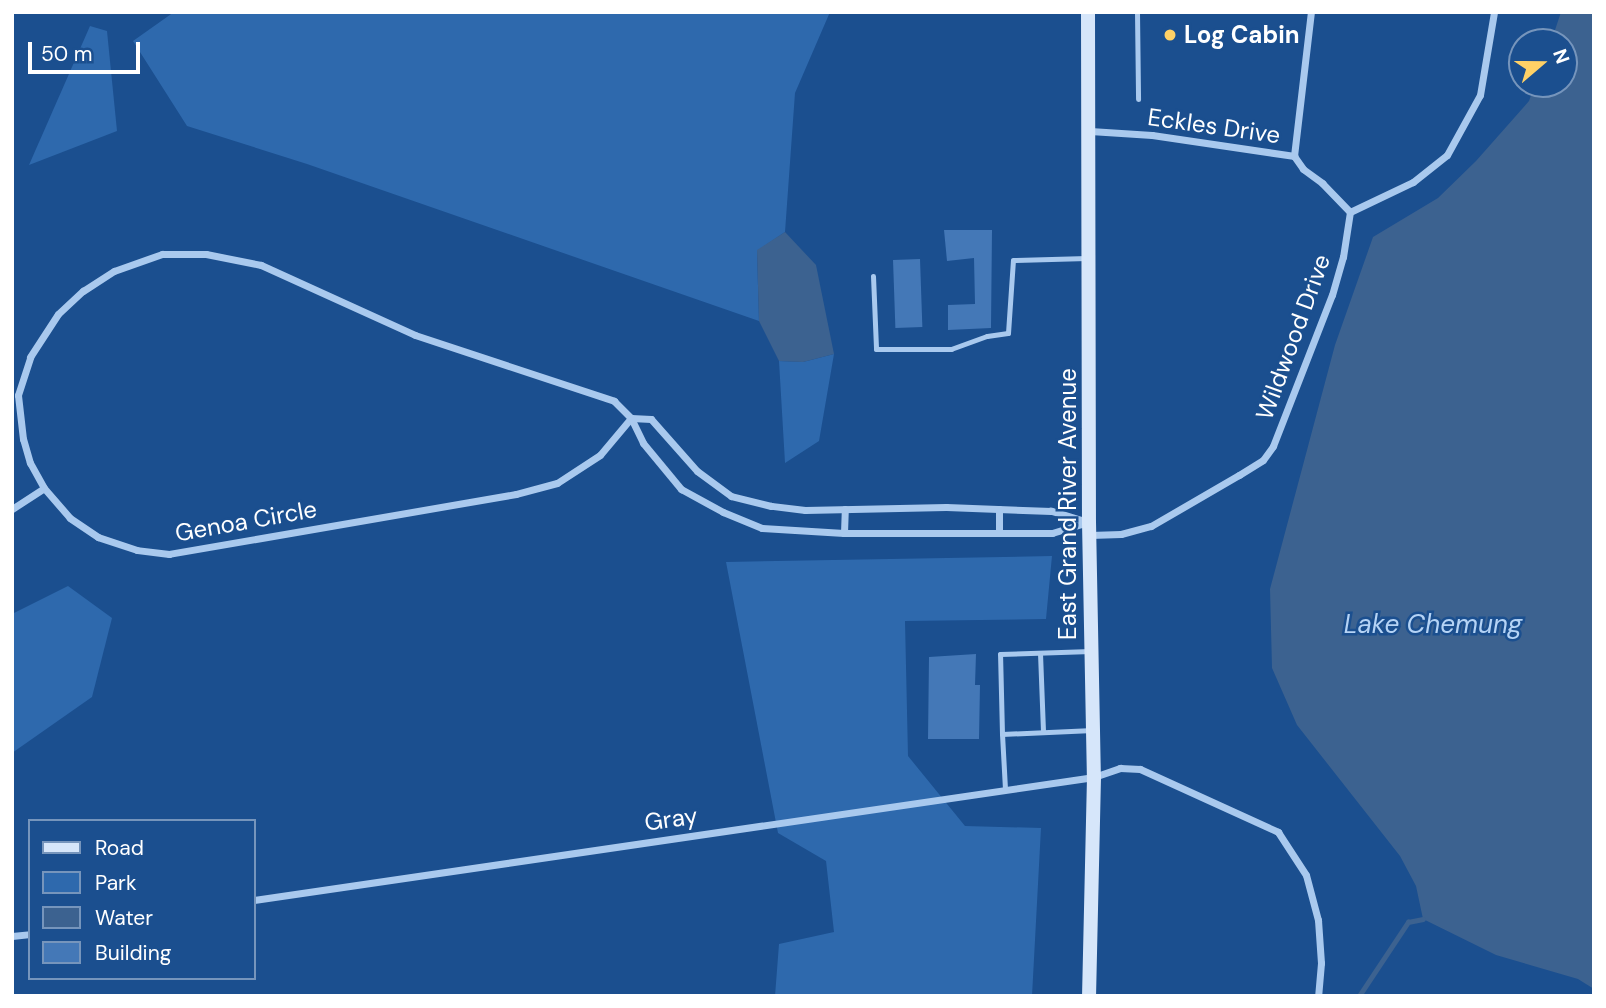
<!DOCTYPE html>
<style>
body{margin:0}
#map{position:relative;width:1606px;height:1008px;overflow:hidden;background:#1b4f8f;font-family:"DM Sans",sans-serif}
div>[style]{position:absolute}
.green>*{inset:0;background:#2e69ad}
.water>*{inset:0;background:#3c6290}
.stream>*{height:4.5px;margin:-2.25px;padding:0 2.25px;transform-origin:2.25px;border-radius:2.25px;background:#3c6290}
.building>*{inset:0;background:#4478b7;transform-origin:0 0}
.lane>*{height:5px;margin:-2.5px;padding:0 2.5px;transform-origin:2.5px;border-radius:2.5px;background:#a9c9ee}
.street>*{height:7px;margin:-3.5px;padding:0 3.5px;transform-origin:3.5px;border-radius:3.5px;background:#a9c9ee}
.secondary>*{height:14px;margin:-7px;padding:0 7px;transform-origin:7px;border-radius:7px;background:#d6e6fa}
.dots>*{width:19px;height:19px;translate:-50% -50%;box-sizing:border-box;border:4px solid #1b4f8f;border-radius:50%}
span{translate:-50% -50%;white-space:nowrap;text-align:center;line-height:1.15;-webkit-text-stroke:5px #1b4f8f;paint-order:stroke}
.poi-label{font-size:24px;color:#fff;font-weight:700}
.left{translate:0 -50%;text-align:left}
.street-label{font-size:24px;color:#fff}
.water-label{font-size:26px;color:#b5d3f5;font-style:italic}
.frame{position:absolute;inset:0;border:14px solid #fff;pointer-events:none}
.legend{position:absolute;left:28px;top:819px;width:228px;height:161px;box-sizing:border-box;background:#1b4f8f;border:2px solid #7695bc;margin:0;padding:9px 12px;list-style:none;font-size:21px;color:#fff}
.legend li{display:flex;align-items:center;gap:14px;height:35px}
.legend b{width:35px;border:2px solid #7695bc}
.north{position:absolute;left:1508px;top:28px;width:70px;height:70px;box-sizing:border-box;background:#1b4f8f;border:2px solid #7695bc;border-radius:50%;rotate:70deg;font-size:19px;font-weight:700;line-height:28px;text-align:center;color:#fff}
.north::after{content:'';display:block;margin:auto;width:24px;height:32px;background:#ffd166;clip-path:polygon(50% 0,100% 100%,50% 72%,0 100%)}
.scale{position:absolute;left:28px;top:42px;width:112px;height:32px;box-sizing:border-box;border:4px solid #fff;border-top:0;padding-left:9px;font-size:21px;line-height:24px;white-space:nowrap;color:#fff;-webkit-text-stroke:5px #1b4f8f;paint-order:stroke}
</style>
<div id="map">
<div class="green">
<div style="clip-path:polygon(174px 12px,830px 12px,795px 93px,785px 232px,757px 251px,759px 321px,307px 164px,187px 126px,133px 41px)"></div>
<div style="clip-path:polygon(90px 26px,107px 31px,117px 131px,29px 165px)"></div>
<div style="clip-path:polygon(834px 354px,819px 441px,785px 463px,779px 361px,803px 362px)"></div>
<div style="clip-path:polygon(1052px 556px,1046px 619px,905px 621px,908px 756px,965px 826px,1041px 828px,1032px 996px,775px 996px,779px 944px,834px 932px,826px 861px,778px 833px,726px 562px)"></div>
<div style="clip-path:polygon(68px 586px,112px 618px,92px 697px,12px 753px,12px 614px)"></div>
</div>
<div class="water">
<div style="clip-path:polygon(1561px 12px,1594px 12px,1594px 989px,1578px 979px,1496px 955px,1423px 919px,1416px 886px,1400px 856px,1297px 725px,1272px 668px,1270px 589px,1335px 345px,1373px 237px,1438px 198px,1476px 161px,1529px 101px,1535px 84px,1564px 84px,1564px 42px,1551px 42px)"></div>
<div style="clip-path:polygon(785px 232px,816px 265px,834px 354px,803px 362px,779px 361px,759px 321px,757px 250px)"></div>
</div>
<div class="stream">
<div style="left:1359px;top:996px;width:89px;rotate:-56.5deg"></div>
<div style="left:1408px;top:922px;width:15px;rotate:-11deg"></div>
</div>
<div class="building">
<div style="clip-path:polygon(944px 230px,992px 230px,991px 328px,948px 330px,948px 305px,975px 304px,974px 258px,947px 261px)"></div>
<div style="left:920px;top:259px;width:68px;height:27px;rotate:88deg"></div>
<div style="clip-path:polygon(976px 654px,975px 685px,980px 685px,979px 739px,928px 739px,929px 657px)"></div>
</div>
<div class="lane">
<div style="left:1137px;top:12px;width:87px;rotate:89.3deg"></div>
<div style="left:873px;top:276px;width:73px;rotate:87.6deg"></div>
<div style="left:876px;top:349px;width:75px"></div>
<div style="left:951px;top:349px;width:38px;rotate:-20deg"></div>
<div style="left:987px;top:336px;width:21px;rotate:-8deg"></div>
<div style="left:1008px;top:333px;width:73px;rotate:-86.1deg"></div>
<div style="left:1013px;top:260px;width:74px;rotate:-1.5deg"></div>
<div style="left:1040px;top:653px;width:79px;rotate:87.8deg"></div>
<div style="left:1002px;top:734px;width:80px;rotate:-91.4deg"></div>
<div style="left:1000px;top:654px;width:91px;rotate:-1.9deg"></div>
<div style="left:1005px;top:789px;width:55px;rotate:-93.1deg"></div>
<div style="left:1002px;top:734px;width:91px;rotate:-2.5deg"></div>
</div>
<div class="street">
<div style="left:1090px;top:131px;width:62px;rotate:3.7deg"></div>
<div style="left:1152px;top:135px;width:144px;rotate:8.4deg"></div>
<div style="left:1294px;top:156px;width:16px;rotate:55deg"></div>
<div style="left:1303px;top:169px;width:24px;rotate:36deg"></div>
<div style="left:1322px;top:183px;width:40px;rotate:46deg"></div>
<div style="left:1294px;top:156px;width:145px;rotate:-83.3deg"></div>
<div style="left:12px;top:509px;width:38px;rotate:-33deg"></div>
<div style="left:999px;top:509px;width:24px;rotate:90deg"></div>
<div style="left:1088px;top:522px;width:39px;rotate:-163deg"></div>
<div style="left:1051px;top:511px;width:105px;rotate:-177.8deg"></div>
<div style="left:946px;top:507px;width:141px;rotate:178.8deg"></div>
<div style="left:805px;top:510px;width:34px;rotate:-173deg"></div>
<div style="left:771px;top:506px;width:41px;rotate:-166deg"></div>
<div style="left:731px;top:496px;width:42px;rotate:-143.7deg"></div>
<div style="left:697px;top:471px;width:69px;rotate:-131.5deg"></div>
<div style="left:651px;top:419px;width:20px;rotate:-177deg"></div>
<div style="left:631px;top:418px;width:48px;rotate:130deg"></div>
<div style="left:600px;top:455px;width:51px;rotate:146.9deg"></div>
<div style="left:557px;top:483px;width:42px;rotate:165deg"></div>
<div style="left:516px;top:494px;width:352px;rotate:170.2deg"></div>
<div style="left:169px;top:554px;width:32px;rotate:-173deg"></div>
<div style="left:137px;top:550px;width:41px;rotate:-161.6deg"></div>
<div style="left:98px;top:537px;width:34px;rotate:-146deg"></div>
<div style="left:70px;top:518px;width:40px;rotate:-131deg"></div>
<div style="left:44px;top:488px;width:29px;rotate:-119deg"></div>
<div style="left:30px;top:463px;width:25px;rotate:-106deg"></div>
<div style="left:23px;top:439px;width:44px;rotate:-96.5deg"></div>
<div style="left:18px;top:395px;width:40px;rotate:-72deg"></div>
<div style="left:30px;top:357px;width:51px;rotate:-56.9deg"></div>
<div style="left:58px;top:314px;width:34px;rotate:-43deg"></div>
<div style="left:83px;top:291px;width:37px;rotate:-33deg"></div>
<div style="left:114px;top:271px;width:51px;rotate:-19.5deg"></div>
<div style="left:162px;top:254px;width:44px"></div>
<div style="left:206px;top:254px;width:56px;rotate:11.3deg"></div>
<div style="left:261px;top:265px;width:169px;rotate:24.4deg"></div>
<div style="left:415px;top:335px;width:210px;rotate:18.3deg"></div>
<div style="left:614px;top:401px;width:24px;rotate:45deg"></div>
<div style="left:631px;top:418px;width:28px;rotate:64deg"></div>
<div style="left:643px;top:443px;width:60px;rotate:50.4deg"></div>
<div style="left:681px;top:489px;width:48px;rotate:28.7deg"></div>
<div style="left:723px;top:512px;width:42px;rotate:22.3deg"></div>
<div style="left:762px;top:528px;width:82px;rotate:3.5deg"></div>
<div style="left:844px;top:533px;width:208px"></div>
<div style="left:1052px;top:533px;width:39px;rotate:-17deg"></div>
<div style="left:844px;top:533px;width:24px;rotate:-88deg"></div>
<div style="left:1090px;top:535px;width:31px;rotate:-2deg"></div>
<div style="left:1121px;top:534px;width:31px;rotate:-15deg"></div>
<div style="left:1151px;top:526px;width:102px;rotate:-30.1deg"></div>
<div style="left:1239px;top:475px;width:28px;rotate:-32deg"></div>
<div style="left:1263px;top:460px;width:17px;rotate:-54deg"></div>
<div style="left:1273px;top:446px;width:162px;rotate:-68.7deg"></div>
<div style="left:1332px;top:295px;width:40px;rotate:-74deg"></div>
<div style="left:1343px;top:257px;width:46px;rotate:-81.2deg"></div>
<div style="left:1350px;top:212px;width:70px;rotate:-25.5deg"></div>
<div style="left:1413px;top:182px;width:43px;rotate:-38.5deg"></div>
<div style="left:1447px;top:155px;width:68px;rotate:-61.2deg"></div>
<div style="left:1480px;top:95px;width:84px;rotate:-80.4deg"></div>
<div style="left:254px;top:900px;width:849px;rotate:-8.33deg"></div>
<div style="left:1094px;top:777px;width:28px;rotate:-19deg"></div>
<div style="left:1120px;top:768px;width:20px;rotate:3deg"></div>
<div style="left:1140px;top:769px;width:152px;rotate:24.5deg"></div>
<div style="left:1278px;top:832px;width:51px;rotate:56.9deg"></div>
<div style="left:1306px;top:875px;width:47px;rotate:75.1deg"></div>
<div style="left:1318px;top:920px;width:43px;rotate:86deg"></div>
<div style="left:1321px;top:963px;width:33px;rotate:95deg"></div>
<div style="left:12px;top:936px;width:18px;rotate:-6deg"></div>
</div>
<div class="secondary">
<div style="left:1088px;top:12px;width:510px;rotate:89.89deg"></div>
<div style="left:1089px;top:522px;width:255px;rotate:88.9deg"></div>
<div style="left:1094px;top:777px;width:219px;rotate:91.3deg"></div>
</div>
<div class="dots">
<div style="left:1170px;top:35px;background:#ffd166"></div>
</div>
<div class="poi-label">
<span class="left" style="left:1184px;top:35px">Log Cabin</span>
</div>
<div class="street-label">
<span style="left:1214px;top:126px;rotate:8deg">Eckles Drive</span>
<span style="left:1293px;top:337px;rotate:-70deg">Wildwood Drive</span>
<span style="left:1068px;top:504px;rotate:-90deg">East Grand River Avenue</span>
<span style="left:246px;top:521px;rotate:-10deg">Genoa Circle</span>
<span style="left:671px;top:819px;rotate:-8deg">Gray</span>
</div>
<div class="water-label">
<span style="left:1433px;top:625px">Lake Chemung</span>
</div>
<div class="frame"></div>
<ul class="legend">
<li><b style="height:9px;background:#d6e6fa"></b>Road</li>
<li><b style="height:19px;background:#2e69ad"></b>Park</li>
<li><b style="height:19px;background:#3c6290"></b>Water</li>
<li><b style="height:19px;background:#4478b7"></b>Building</li>
</ul>
<div class="north">N</div>
<div class="scale">50 m</div>
</div>
